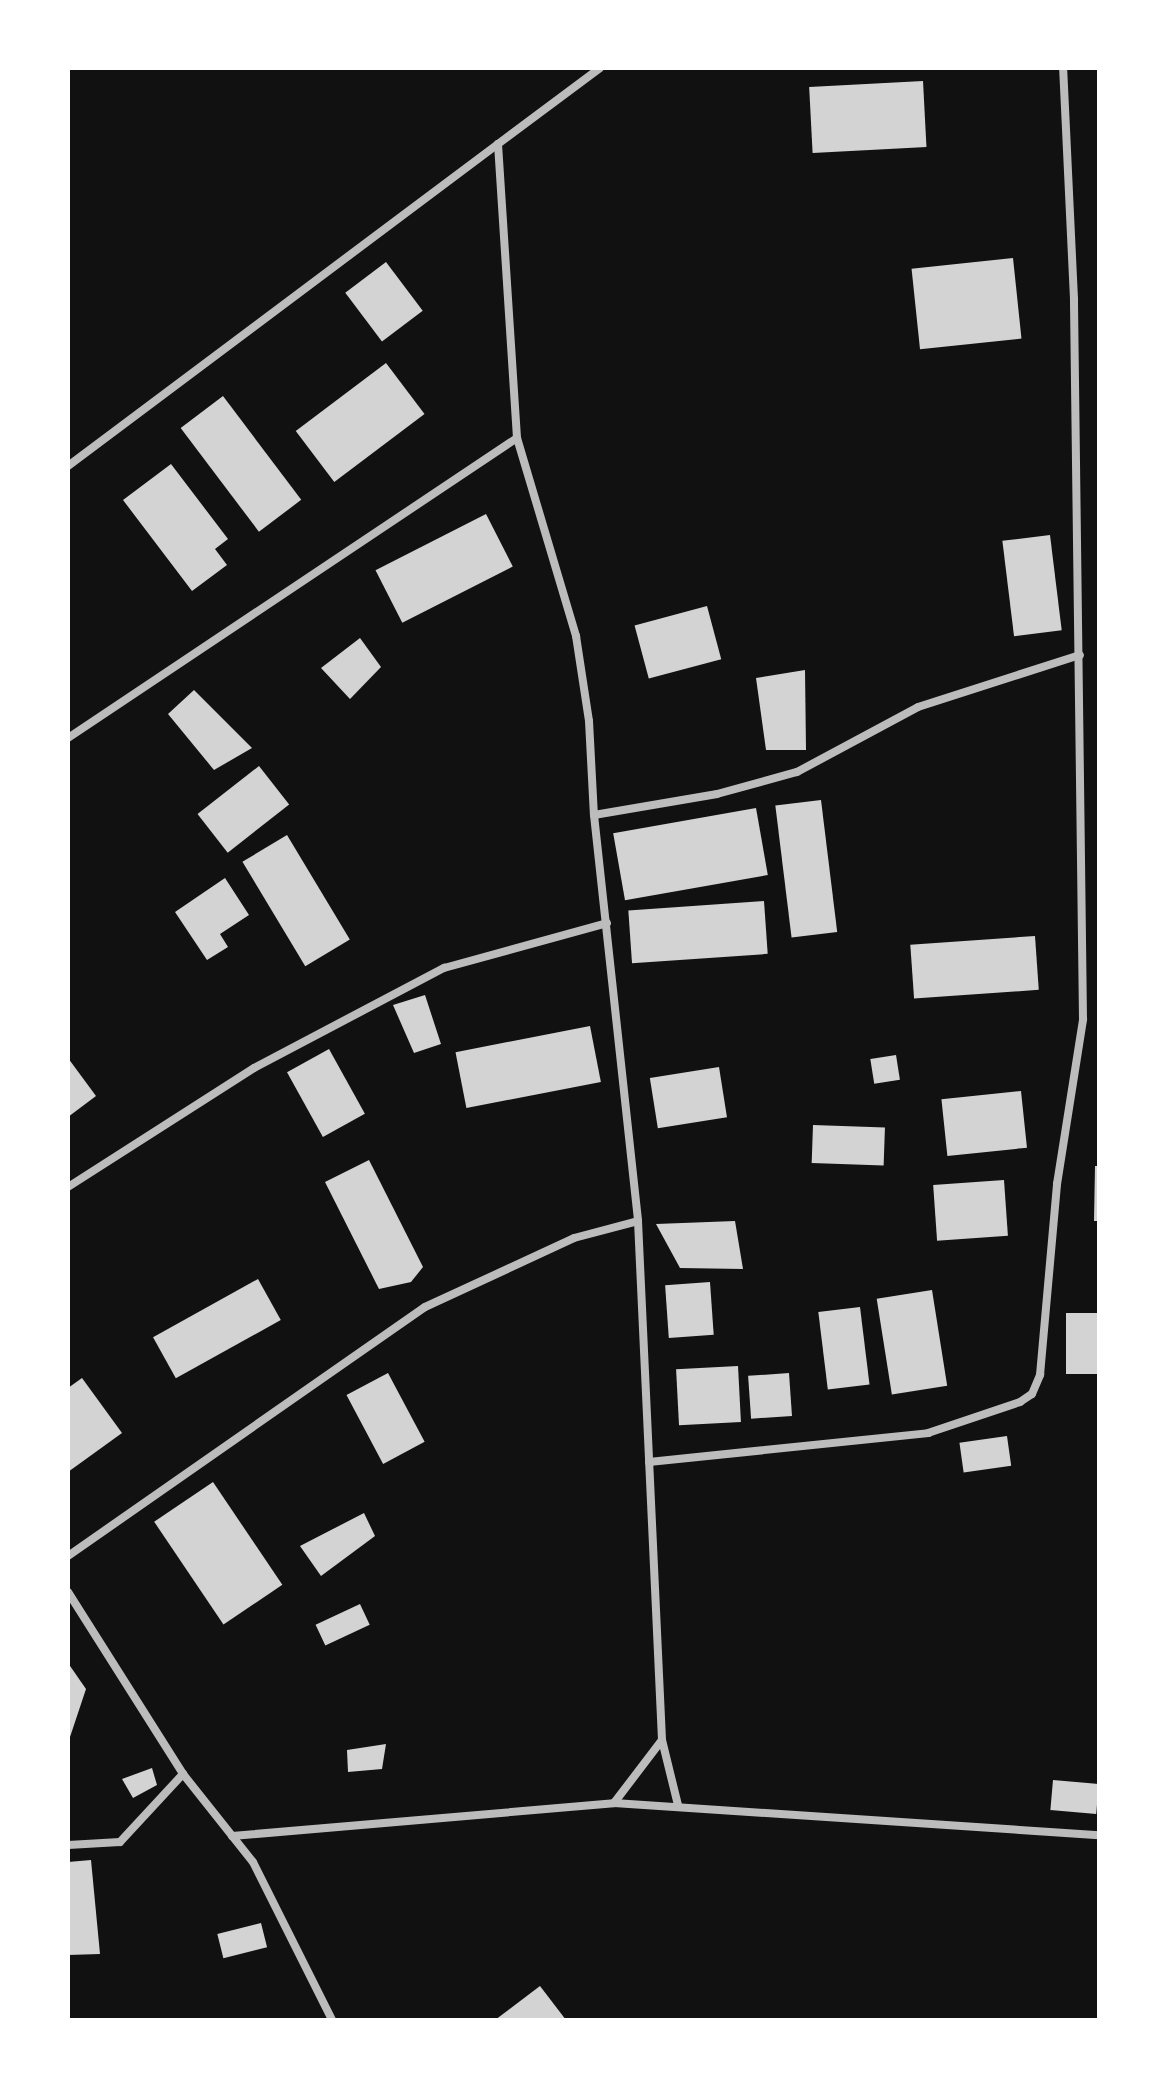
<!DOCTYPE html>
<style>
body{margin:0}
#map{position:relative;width:1167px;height:2088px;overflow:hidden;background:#111;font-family:Roboto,sans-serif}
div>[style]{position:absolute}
.building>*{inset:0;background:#d3d3d3;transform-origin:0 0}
.minor>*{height:8px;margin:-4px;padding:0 4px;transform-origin:4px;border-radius:4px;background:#bcbcbc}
span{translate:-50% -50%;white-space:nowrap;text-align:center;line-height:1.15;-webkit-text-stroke:8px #fff;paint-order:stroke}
.frame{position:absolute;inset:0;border:70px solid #fff;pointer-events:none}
</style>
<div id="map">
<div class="building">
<div style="left:923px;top:81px;width:66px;height:114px;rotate:87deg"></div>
<div style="left:1013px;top:258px;width:81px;height:102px;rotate:84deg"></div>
<div style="left:386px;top:262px;width:61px;height:51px;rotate:53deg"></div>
<div style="left:386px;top:363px;width:64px;height:113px;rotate:53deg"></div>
<div style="left:223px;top:396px;width:130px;height:53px;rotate:53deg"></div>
<div style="clip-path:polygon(171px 464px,228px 539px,215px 549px,227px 565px,192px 591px,123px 500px)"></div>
<div style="left:486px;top:514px;width:59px;height:124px;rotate:63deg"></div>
<div style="left:1050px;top:535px;width:96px;height:48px;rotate:83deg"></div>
<div style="left:707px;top:606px;width:55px;height:75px;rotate:75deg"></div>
<div style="clip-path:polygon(360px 638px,381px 667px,350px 699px,321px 668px)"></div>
<div style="clip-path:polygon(805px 670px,806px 750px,766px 750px,756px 678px)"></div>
<div style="clip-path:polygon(194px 690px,252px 748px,214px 770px,168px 714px)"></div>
<div style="left:259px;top:766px;width:49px;height:78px;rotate:52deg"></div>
<div style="left:821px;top:800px;width:133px;height:46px;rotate:83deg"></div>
<div style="left:756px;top:808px;width:68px;height:145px;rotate:80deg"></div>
<div style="left:287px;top:835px;width:122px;height:52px;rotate:59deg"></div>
<div style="clip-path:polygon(225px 878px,249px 915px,220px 934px,228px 947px,207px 960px,175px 912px)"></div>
<div style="left:764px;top:901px;width:53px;height:136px;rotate:86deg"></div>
<div style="left:1035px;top:936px;width:54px;height:125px;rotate:86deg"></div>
<div style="clip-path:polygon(425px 995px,441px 1044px,414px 1053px,393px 1005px)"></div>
<div style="left:590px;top:1026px;width:57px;height:137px;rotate:79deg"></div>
<div style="left:329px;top:1049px;width:74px;height:48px;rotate:61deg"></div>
<div style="left:896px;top:1055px;width:25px;height:26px;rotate:81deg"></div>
<div style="clip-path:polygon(68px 1058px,96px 1096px,68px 1117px)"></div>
<div style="left:719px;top:1067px;width:51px;height:70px;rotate:81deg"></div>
<div style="left:1021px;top:1091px;width:57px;height:80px;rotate:84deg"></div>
<div style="left:813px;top:1125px;width:72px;height:38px;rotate:2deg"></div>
<div style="clip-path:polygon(369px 1160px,423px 1267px,411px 1282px,379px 1289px,325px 1182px)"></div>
<div style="clip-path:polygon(1095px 1166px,1099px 1166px,1099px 1221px,1094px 1221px)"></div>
<div style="left:1004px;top:1180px;width:56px;height:71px;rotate:86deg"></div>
<div style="clip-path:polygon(735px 1221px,743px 1269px,680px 1268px,656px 1224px)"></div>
<div style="left:258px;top:1279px;width:47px;height:120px;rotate:61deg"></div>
<div style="left:710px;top:1282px;width:53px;height:45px;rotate:86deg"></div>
<div style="left:932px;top:1290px;width:97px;height:56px;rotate:81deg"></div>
<div style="left:860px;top:1307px;width:78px;height:42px;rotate:83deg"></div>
<div style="left:1099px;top:1313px;width:61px;height:33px;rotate:90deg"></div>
<div style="left:738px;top:1366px;width:56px;height:62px;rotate:87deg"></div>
<div style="left:388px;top:1373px;width:78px;height:47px;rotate:62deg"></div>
<div style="left:789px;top:1373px;width:43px;height:41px;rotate:86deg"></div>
<div style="clip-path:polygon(82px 1378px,122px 1433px,68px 1472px,68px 1388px)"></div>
<div style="left:1007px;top:1436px;width:30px;height:48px;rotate:82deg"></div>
<div style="left:213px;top:1482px;width:124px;height:71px;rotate:56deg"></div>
<div style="clip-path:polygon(364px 1513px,375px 1536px,321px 1576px,300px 1546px)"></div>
<div style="left:360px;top:1604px;width:23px;height:49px;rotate:65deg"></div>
<div style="clip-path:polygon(68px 1663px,86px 1689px,69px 1740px,68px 1740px)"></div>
<div style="clip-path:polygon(386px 1744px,382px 1769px,348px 1772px,347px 1750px)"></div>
<div style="clip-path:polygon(152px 1768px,157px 1785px,133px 1798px,122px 1779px)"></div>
<div style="left:1053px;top:1780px;width:46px;height:30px;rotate:5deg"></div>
<div style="clip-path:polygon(91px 1860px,100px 1954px,68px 1955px,68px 1862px)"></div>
<div style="left:261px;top:1923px;width:25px;height:45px;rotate:76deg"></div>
<div style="clip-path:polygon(540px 1986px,566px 2020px,495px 2020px)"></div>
</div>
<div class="minor">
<div style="left:600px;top:68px;width:127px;rotate:143.3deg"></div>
<div style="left:498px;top:144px;width:295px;rotate:86.3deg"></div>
<div style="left:517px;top:438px;width:207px;rotate:73.4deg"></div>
<div style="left:576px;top:636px;width:86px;rotate:81.3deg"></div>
<div style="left:589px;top:721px;width:94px;rotate:87deg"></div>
<div style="left:594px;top:815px;width:408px;rotate:83.8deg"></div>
<div style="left:638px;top:1221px;width:520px;rotate:87.35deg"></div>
<div style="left:662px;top:1740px;width:67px;rotate:76.2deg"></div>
<div style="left:68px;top:466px;width:537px;rotate:-36.83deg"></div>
<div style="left:68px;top:738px;width:540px;rotate:-33.75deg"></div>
<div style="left:594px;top:815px;width:125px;rotate:-9.7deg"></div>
<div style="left:717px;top:794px;width:83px;rotate:-15.4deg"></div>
<div style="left:797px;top:772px;width:137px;rotate:-28.2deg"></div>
<div style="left:918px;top:707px;width:170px;rotate:-17.8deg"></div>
<div style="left:68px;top:1187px;width:221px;rotate:-32.6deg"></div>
<div style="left:254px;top:1068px;width:215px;rotate:-27.8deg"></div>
<div style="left:444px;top:968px;width:169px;rotate:-15.4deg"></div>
<div style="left:649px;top:1462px;width:281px;rotate:-5.9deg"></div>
<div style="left:928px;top:1433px;width:97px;rotate:-18.6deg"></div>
<div style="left:1020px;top:1402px;width:14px;rotate:-34deg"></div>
<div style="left:1032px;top:1394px;width:21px;rotate:-67deg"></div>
<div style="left:1040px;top:1375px;width:192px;rotate:-84.9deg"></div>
<div style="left:1057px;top:1184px;width:167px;rotate:-81deg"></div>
<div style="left:1083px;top:1019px;width:720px;rotate:-90.72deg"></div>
<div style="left:1074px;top:299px;width:231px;rotate:-92.7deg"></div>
<div style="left:68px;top:1556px;width:435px;rotate:-34.9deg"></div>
<div style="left:425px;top:1307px;width:164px;rotate:-24.8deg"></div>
<div style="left:574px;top:1238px;width:66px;rotate:-14.9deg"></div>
<div style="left:68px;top:1592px;width:215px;rotate:57.7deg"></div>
<div style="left:183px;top:1774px;width:112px;rotate:51.5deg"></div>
<div style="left:253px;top:1862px;width:177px;rotate:63.4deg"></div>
<div style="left:614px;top:1803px;width:79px;rotate:-52.7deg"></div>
<div style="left:232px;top:1836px;width:383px;rotate:-4.9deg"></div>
<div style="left:614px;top:1803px;width:486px;rotate:3.8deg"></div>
<div style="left:68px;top:1845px;width:52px;rotate:-3.3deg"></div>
<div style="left:120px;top:1842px;width:93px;rotate:-47.2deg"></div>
</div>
<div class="frame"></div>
</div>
